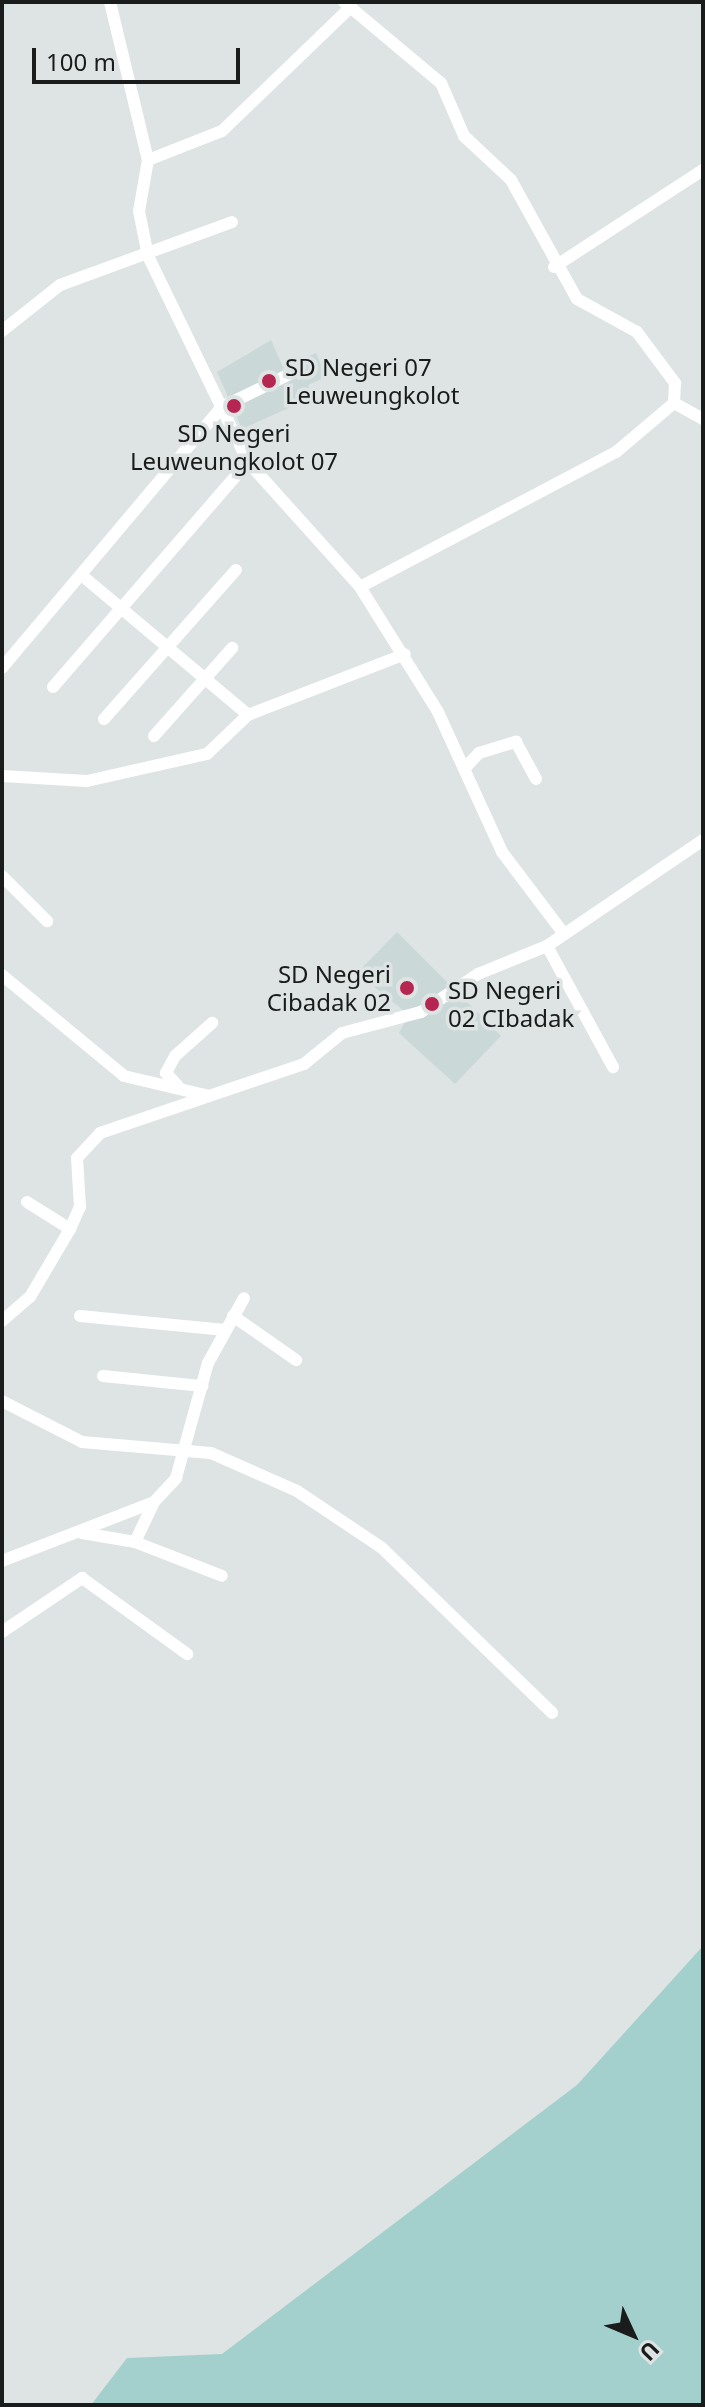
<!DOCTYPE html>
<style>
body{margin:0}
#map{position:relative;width:705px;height:2407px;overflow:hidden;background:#dee4e3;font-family:"Noto Sans",sans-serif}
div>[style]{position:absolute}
.built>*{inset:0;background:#cad9d8}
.green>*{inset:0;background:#a3d0cc}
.street>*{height:12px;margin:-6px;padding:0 6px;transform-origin:6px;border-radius:6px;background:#fff}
.dots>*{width:22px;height:22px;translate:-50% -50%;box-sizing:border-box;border:4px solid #dee4e3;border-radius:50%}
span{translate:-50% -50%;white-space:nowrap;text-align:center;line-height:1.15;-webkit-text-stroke:7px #dee4e3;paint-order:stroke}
.poi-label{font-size:24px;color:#191c1b}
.left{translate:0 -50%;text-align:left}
.right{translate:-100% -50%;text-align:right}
.frame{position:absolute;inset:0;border:4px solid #191c1b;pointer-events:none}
.north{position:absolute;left:593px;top:2295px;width:80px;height:80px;-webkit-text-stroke:6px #dee4e3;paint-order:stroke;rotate:134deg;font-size:22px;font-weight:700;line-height:32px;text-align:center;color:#191c1b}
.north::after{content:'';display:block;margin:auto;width:28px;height:36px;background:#191c1b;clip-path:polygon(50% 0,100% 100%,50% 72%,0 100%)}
.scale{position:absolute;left:32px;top:48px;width:208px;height:36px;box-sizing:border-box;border:4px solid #191c1b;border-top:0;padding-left:10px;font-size:24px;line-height:28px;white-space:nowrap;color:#191c1b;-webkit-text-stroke:6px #dee4e3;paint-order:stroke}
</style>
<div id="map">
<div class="built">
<div style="clip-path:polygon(271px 340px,283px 367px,316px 353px,326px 377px,308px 385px,313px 397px,242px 429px,217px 372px)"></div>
<div style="clip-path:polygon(397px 932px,501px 1036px,455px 1084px,399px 1033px,409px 1015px,357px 973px)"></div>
</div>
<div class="green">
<div style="clip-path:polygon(703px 1946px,703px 2405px,91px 2405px,127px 2358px,222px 2354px,577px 2085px)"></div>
</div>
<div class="street">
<div style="left:110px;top:2px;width:163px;rotate:76.5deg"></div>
<div style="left:148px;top:160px;width:52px;rotate:100deg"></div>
<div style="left:139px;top:211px;width:46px;rotate:78.7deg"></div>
<div style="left:148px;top:256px;width:229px;rotate:64.1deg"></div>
<div style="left:248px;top:462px;width:168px;rotate:48.1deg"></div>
<div style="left:344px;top:2px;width:126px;rotate:39.9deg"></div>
<div style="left:441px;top:83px;width:58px;rotate:66.5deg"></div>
<div style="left:464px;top:136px;width:64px;rotate:43.1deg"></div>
<div style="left:511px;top:180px;width:136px;rotate:61deg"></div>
<div style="left:577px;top:299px;width:68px;rotate:28.8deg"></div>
<div style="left:637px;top:332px;width:64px;rotate:53.3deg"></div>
<div style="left:675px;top:383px;width:20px;rotate:93deg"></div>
<div style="left:674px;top:403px;width:76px;rotate:139.8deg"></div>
<div style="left:616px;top:452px;width:289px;rotate:152.2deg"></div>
<div style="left:360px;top:587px;width:147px;rotate:58deg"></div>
<div style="left:438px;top:712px;width:154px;rotate:65.4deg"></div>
<div style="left:502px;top:852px;width:103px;rotate:52.9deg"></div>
<div style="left:148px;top:160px;width:79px;rotate:-21.4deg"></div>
<div style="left:222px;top:131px;width:179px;rotate:-43.9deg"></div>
<div style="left:554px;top:267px;width:178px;rotate:-33.1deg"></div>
<div style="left:2px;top:331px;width:74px;rotate:-38.4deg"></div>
<div style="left:60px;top:285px;width:183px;rotate:-20.1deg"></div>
<div style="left:674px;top:403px;width:33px;rotate:29deg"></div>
<div style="left:85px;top:578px;width:213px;rotate:40deg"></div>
<div style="left:2px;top:668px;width:341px;rotate:-49.9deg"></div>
<div style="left:222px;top:407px;width:78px;rotate:-25.9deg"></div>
<div style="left:53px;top:687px;width:298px;rotate:-49.1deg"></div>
<div style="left:104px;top:719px;width:199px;rotate:-48.5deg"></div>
<div style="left:154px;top:736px;width:118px;rotate:-48.4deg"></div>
<div style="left:465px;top:768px;width:21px;rotate:-47deg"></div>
<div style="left:479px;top:753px;width:39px;rotate:-17deg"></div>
<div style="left:516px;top:742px;width:42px;rotate:61.6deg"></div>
<div style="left:2px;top:776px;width:85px;rotate:3.4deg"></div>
<div style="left:87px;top:781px;width:123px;rotate:-12.7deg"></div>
<div style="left:207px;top:754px;width:57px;rotate:-43.6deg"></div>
<div style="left:248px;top:715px;width:168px;rotate:-21.2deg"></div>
<div style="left:2px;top:876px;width:64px;rotate:45deg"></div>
<div style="left:547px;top:946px;width:138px;rotate:61.4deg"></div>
<div style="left:2px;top:975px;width:158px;rotate:39.6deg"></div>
<div style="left:124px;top:1076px;width:87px;rotate:13.2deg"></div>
<div style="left:178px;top:1086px;width:18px;rotate:-133deg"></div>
<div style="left:166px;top:1073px;width:19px;rotate:-62deg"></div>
<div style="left:175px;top:1056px;width:50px;rotate:-41.7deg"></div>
<div style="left:27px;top:1202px;width:51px;rotate:32.1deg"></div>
<div style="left:80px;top:1316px;width:146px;rotate:5.5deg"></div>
<div style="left:233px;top:1316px;width:77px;rotate:34.9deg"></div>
<div style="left:2px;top:1321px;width:37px;rotate:-41deg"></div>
<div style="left:30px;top:1297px;width:79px;rotate:-59.5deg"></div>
<div style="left:70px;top:1229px;width:24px;rotate:-66deg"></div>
<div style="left:80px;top:1207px;width:49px;rotate:-93.5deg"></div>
<div style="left:77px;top:1158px;width:34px;rotate:-47deg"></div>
<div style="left:100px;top:1133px;width:215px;rotate:-18.7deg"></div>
<div style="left:304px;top:1064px;width:49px;rotate:-39.2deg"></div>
<div style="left:342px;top:1033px;width:82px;rotate:-14.9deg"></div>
<div style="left:421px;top:1012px;width:69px;rotate:-33.7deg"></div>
<div style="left:478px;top:974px;width:74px;rotate:-22.1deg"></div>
<div style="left:547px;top:946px;width:189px;rotate:-34.2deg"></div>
<div style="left:103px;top:1376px;width:100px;rotate:5.8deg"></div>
<div style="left:2px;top:1401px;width:90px;rotate:27.1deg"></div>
<div style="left:82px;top:1442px;width:129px;rotate:4.9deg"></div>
<div style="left:211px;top:1453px;width:94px;rotate:23.8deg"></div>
<div style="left:297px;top:1491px;width:102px;rotate:33.8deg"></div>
<div style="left:382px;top:1548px;width:237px;rotate:44.1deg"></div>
<div style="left:82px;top:1533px;width:54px;rotate:9.6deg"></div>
<div style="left:135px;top:1542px;width:93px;rotate:21.3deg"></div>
<div style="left:135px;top:1542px;width:44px;rotate:-64.6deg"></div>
<div style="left:2px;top:1561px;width:163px;rotate:-21.2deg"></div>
<div style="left:154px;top:1502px;width:33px;rotate:-47deg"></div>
<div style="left:176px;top:1478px;width:119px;rotate:-74.5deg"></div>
<div style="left:208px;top:1363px;width:74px;rotate:-61deg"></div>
<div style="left:2px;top:1632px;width:97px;rotate:-34deg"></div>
<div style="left:82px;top:1578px;width:130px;rotate:35.9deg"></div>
</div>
<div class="dots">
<div style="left:269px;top:381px;background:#b62652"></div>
<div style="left:234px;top:406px;background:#b62652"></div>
<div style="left:407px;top:988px;background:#b62652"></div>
<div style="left:432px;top:1004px;background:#b62652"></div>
</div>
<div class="poi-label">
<span class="left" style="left:285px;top:381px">SD Negeri 07<br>Leuweungkolot</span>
<span style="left:234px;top:447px">SD Negeri<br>Leuweungkolot 07</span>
<span class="right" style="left:391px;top:988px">SD Negeri<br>Cibadak 02</span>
<span class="left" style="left:448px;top:1004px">SD Negeri<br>02 CIbadak</span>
</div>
<div class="frame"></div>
<div class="north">U</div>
<div class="scale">100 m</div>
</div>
